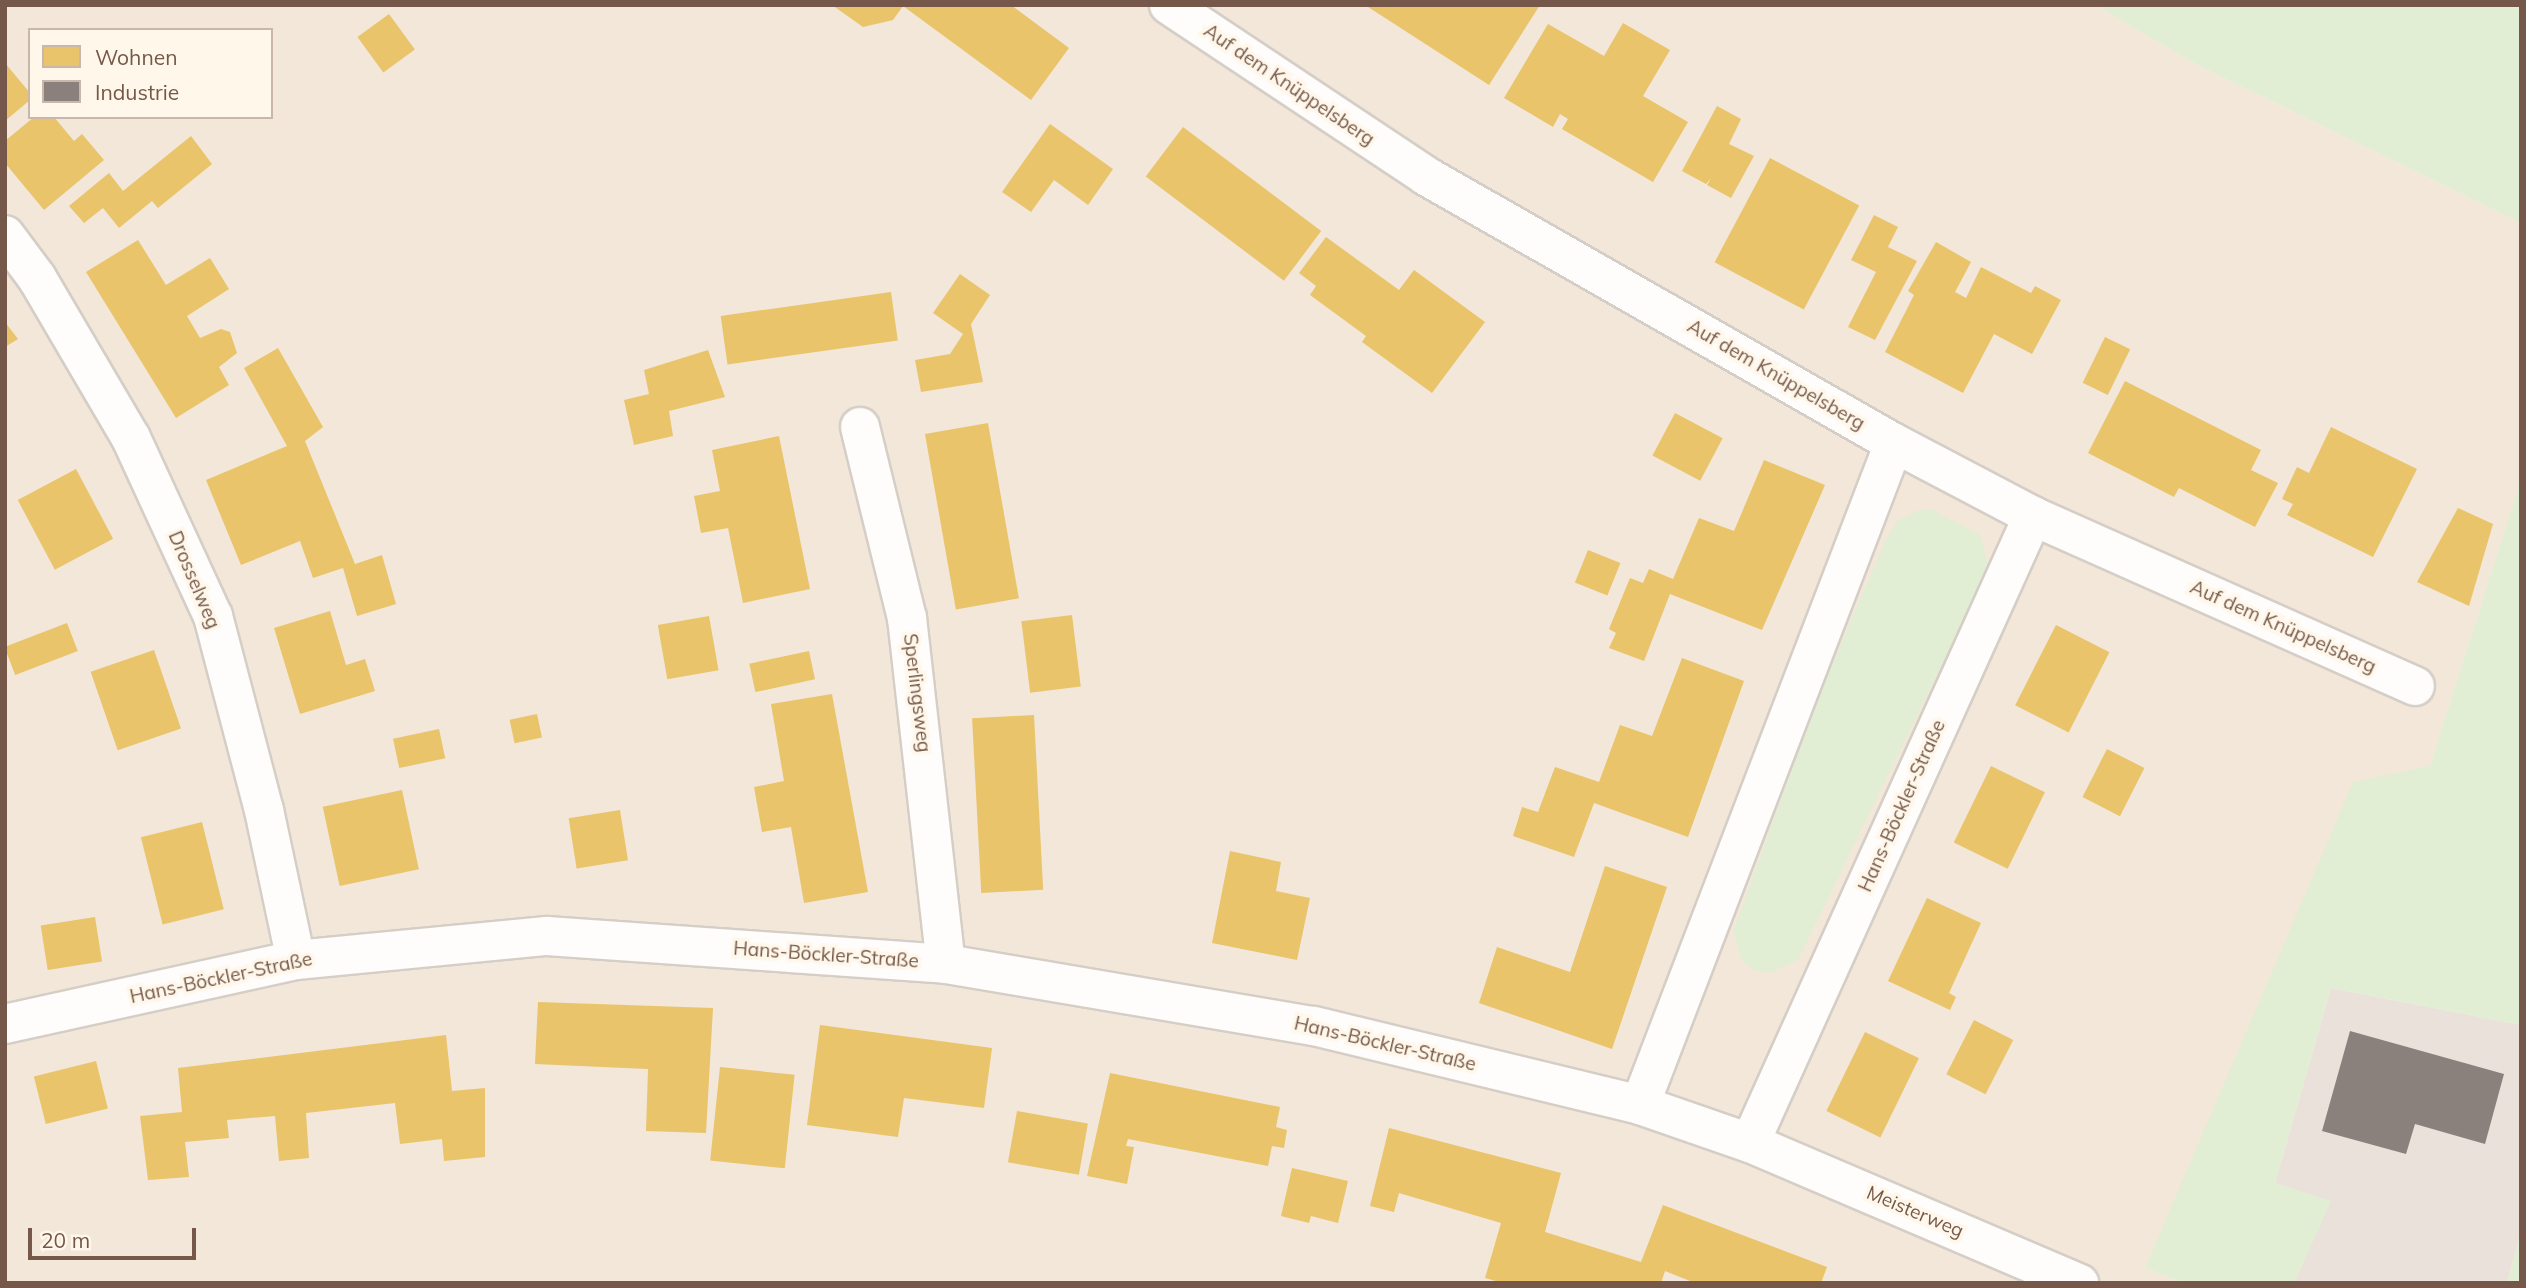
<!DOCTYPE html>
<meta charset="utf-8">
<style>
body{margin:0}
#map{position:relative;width:2526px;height:1288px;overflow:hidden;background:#f6f2e9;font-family:Mulish,sans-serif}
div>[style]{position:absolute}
.residential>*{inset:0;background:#f2e7d9}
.industrial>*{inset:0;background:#e9e1da}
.green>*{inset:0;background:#e2eed4}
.homes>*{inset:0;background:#e9c46a;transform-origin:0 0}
.industry>*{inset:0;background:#8a817c}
.roads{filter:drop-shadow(2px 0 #d5cec6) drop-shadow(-2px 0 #d5cec6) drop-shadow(0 2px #d5cec6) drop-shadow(0 -2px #d5cec6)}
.street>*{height:38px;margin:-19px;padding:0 19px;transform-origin:19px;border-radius:19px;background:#fefdfc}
span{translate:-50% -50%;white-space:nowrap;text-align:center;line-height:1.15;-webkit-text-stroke:7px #fff7ea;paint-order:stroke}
.street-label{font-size:19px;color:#755849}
.frame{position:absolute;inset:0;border:7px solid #755849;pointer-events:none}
.legend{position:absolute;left:28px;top:28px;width:245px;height:91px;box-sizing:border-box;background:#fff7ea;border:2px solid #c8b7aa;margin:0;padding:9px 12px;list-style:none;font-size:21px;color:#755849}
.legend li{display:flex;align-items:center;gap:14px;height:35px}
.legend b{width:35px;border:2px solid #c8b7aa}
.scale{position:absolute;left:28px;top:1228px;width:168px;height:32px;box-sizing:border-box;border:4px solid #755849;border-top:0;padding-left:9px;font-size:21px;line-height:24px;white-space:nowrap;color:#755849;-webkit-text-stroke:5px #fff7ea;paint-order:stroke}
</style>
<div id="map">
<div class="residential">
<div style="clip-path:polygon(evenodd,5px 5px,2095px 5px,2192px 62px,2521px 223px,2521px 479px,2430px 766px,2145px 1268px,2185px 1283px,5px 1283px,5px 5px,30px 30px,271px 30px,271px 117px,30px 117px,30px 30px)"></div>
</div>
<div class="industrial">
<div style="clip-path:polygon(2331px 988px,2521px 1025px,2521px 1232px,2507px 1283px,2294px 1283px,2330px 1202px,2275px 1183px)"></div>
</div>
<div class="green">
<div style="clip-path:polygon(2095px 5px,2521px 5px,2521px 223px,2192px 62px)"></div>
<div style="clip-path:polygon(2521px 479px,2521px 1025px,2331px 988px,2275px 1183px,2331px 1201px,2294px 1283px,2185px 1283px,2145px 1268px,2353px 782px,2430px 766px)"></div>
<div style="clip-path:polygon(1919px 510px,1932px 510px,1980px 535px,1988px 564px,1984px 578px,1798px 960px,1770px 973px,1754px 970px,1742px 961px,1733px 932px,1818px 698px,1885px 541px,1898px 520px)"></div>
<div style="clip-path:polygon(2521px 1232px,2521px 1283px,2507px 1283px)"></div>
</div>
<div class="homes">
<div style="clip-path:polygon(832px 5px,1011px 5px,1069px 48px,1031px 100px,903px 6px,893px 20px,863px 27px)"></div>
<div style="clip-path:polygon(1365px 5px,1540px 5px,1489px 85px)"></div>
<div style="left:389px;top:14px;width:44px;height:39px;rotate:54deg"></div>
<div style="clip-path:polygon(1623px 23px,1670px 50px,1643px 96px,1688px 122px,1653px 182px,1562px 129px,1568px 119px,1560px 114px,1553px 127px,1504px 98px,1548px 24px,1604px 56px)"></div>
<div style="clip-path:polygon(5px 63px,30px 93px,30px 100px,5px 121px)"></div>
<div style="clip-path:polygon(1717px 106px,1741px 119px,1729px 144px,1754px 156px,1731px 198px,1707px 185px,1711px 178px,1706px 184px,1682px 171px)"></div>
<div style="clip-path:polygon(34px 117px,54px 117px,74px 141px,82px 134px,104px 160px,44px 210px,5px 163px,5px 141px)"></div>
<div style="clip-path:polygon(1050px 124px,1113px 169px,1088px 205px,1054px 180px,1031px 212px,1002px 192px)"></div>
<div style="left:1183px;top:127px;width:173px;height:62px;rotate:37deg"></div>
<div style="clip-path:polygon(191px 136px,212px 164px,158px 208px,152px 201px,119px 228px,103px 208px,84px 223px,69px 206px,109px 173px,123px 191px)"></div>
<div style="left:1770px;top:158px;width:101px;height:118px;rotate:28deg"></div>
<div style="clip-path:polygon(1874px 215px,1898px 227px,1888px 247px,1917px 261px,1875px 340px,1848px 327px,1876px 272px,1851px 260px)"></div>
<div style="clip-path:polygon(1326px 237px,1399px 290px,1414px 270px,1485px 322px,1432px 393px,1362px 342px,1366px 336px,1310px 295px,1316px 286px,1299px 273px)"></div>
<div style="clip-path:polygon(138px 240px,166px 285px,210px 258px,229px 289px,187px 316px,200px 338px,221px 329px,230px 332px,237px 353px,219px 367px,229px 385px,176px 418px,86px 272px)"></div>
<div style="clip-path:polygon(1936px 242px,1971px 262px,1955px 292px,1966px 298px,1981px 267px,2031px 293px,2035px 286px,2061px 300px,2032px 354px,1994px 334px,1963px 393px,1885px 352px,1914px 295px,1908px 291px)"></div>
<div style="clip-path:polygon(960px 274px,990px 295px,971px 324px,983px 382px,921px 392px,915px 360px,950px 354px,963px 334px,933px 313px)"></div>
<div style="left:891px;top:292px;width:49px;height:172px;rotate:82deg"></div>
<div style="clip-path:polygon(5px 322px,18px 339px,5px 347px)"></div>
<div style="left:2105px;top:337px;width:28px;height:51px;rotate:26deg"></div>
<div style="clip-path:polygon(278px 348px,323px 427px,305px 441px,355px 564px,382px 555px,396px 604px,357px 616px,343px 568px,313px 578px,300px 541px,241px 565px,206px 480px,287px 446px,244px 368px)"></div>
<div style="clip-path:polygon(708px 350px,725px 397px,669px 411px,673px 436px,634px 445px,624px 400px,649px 394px,644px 370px)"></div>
<div style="clip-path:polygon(2125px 381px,2261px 450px,2251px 470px,2278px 483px,2255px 527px,2179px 488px,2174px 497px,2088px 453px)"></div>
<div style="left:1675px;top:413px;width:54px;height:48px;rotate:28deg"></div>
<div style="left:988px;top:423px;width:178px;height:64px;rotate:80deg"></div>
<div style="clip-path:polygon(2331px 427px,2417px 469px,2373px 557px,2287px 515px,2293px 504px,2282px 499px,2297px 467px,2309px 473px)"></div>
<div style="clip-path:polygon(779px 436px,810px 589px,743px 603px,728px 528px,701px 533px,694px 496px,720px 491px,712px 450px)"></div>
<div style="clip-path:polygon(1764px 460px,1825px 485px,1762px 630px,1670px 594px,1644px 661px,1609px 648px,1616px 633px,1609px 629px,1630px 578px,1643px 583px,1649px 569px,1673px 579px,1699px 518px,1734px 531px)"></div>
<div style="left:76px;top:469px;width:79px;height:66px;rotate:62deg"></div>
<div style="clip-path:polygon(2458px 508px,2493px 524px,2469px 606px,2417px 582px)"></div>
<div style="left:1588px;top:550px;width:35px;height:35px;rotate:22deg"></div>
<div style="clip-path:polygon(330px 611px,346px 665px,365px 659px,375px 691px,300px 714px,274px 628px)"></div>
<div style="left:1072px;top:615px;width:72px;height:51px;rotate:83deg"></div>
<div style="left:709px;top:616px;width:55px;height:52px;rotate:80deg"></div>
<div style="left:67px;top:623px;width:30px;height:67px;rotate:69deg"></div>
<div style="left:2056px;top:625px;width:60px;height:90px;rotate:27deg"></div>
<div style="left:154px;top:650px;width:83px;height:67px;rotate:71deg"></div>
<div style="left:809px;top:651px;width:29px;height:61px;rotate:78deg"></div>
<div style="clip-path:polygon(1682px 658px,1744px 681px,1688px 837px,1594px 803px,1574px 857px,1513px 836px,1522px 807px,1538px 812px,1555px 767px,1599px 782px,1620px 725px,1652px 736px)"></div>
<div style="clip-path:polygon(832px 694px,868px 892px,804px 903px,791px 827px,762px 832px,754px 787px,784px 781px,771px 704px)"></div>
<div style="left:537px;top:714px;width:24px;height:28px;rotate:78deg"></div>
<div style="left:1034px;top:715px;width:175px;height:62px;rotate:87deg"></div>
<div style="left:439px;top:729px;width:30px;height:47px;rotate:78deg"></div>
<div style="left:2107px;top:749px;width:42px;height:54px;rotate:27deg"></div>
<div style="left:1991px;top:766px;width:60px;height:85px;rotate:26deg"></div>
<div style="left:402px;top:790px;width:81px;height:81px;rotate:78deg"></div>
<div style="left:620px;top:810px;width:51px;height:52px;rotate:81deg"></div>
<div style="left:202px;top:822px;width:90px;height:63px;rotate:76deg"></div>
<div style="clip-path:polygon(1230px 851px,1281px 862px,1276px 891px,1310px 898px,1297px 960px,1212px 943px)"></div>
<div style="clip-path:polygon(1605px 866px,1667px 887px,1612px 1049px,1479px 1003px,1497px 947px,1570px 972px)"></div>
<div style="clip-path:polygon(1927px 898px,1981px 923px,1949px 993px,1956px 997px,1950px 1010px,1888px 981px)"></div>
<div style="left:95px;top:917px;width:45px;height:55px;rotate:81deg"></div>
<div style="clip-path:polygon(538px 1002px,713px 1008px,706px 1133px,646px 1131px,648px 1069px,535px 1064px)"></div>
<div style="left:1974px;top:1020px;width:44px;height:61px;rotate:27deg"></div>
<div style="clip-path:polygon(820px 1025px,992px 1048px,984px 1108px,904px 1098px,898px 1137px,807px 1125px)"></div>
<div style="left:1865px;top:1032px;width:60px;height:88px;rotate:26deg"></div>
<div style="clip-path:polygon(446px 1035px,452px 1091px,485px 1088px,485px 1157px,444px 1161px,442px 1139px,400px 1144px,395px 1103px,306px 1113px,309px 1158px,279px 1161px,275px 1116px,227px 1120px,229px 1138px,185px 1142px,189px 1177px,148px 1180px,140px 1116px,182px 1112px,178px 1068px)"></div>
<div style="left:96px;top:1061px;width:49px;height:64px;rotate:76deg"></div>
<div style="left:720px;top:1067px;width:75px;height:94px;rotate:6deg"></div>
<div style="clip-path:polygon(1110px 1073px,1280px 1107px,1276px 1127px,1287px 1130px,1284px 1148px,1272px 1146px,1268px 1166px,1128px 1139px,1126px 1146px,1134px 1147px,1127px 1184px,1087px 1176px)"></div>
<div style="left:1017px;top:1111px;width:72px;height:52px;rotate:10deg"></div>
<div style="clip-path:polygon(1389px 1128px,1561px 1173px,1545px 1232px,1641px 1262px,1663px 1205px,1827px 1267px,1821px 1283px,1695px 1283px,1665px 1271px,1661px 1283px,1503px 1283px,1485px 1278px,1501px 1223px,1399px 1193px,1394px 1212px,1370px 1206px)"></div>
<div style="clip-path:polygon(1292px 1168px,1348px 1181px,1338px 1223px,1311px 1216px,1309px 1223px,1281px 1216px)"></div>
</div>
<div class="industry">
<div style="clip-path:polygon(2350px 1031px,2504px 1074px,2485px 1144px,2415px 1124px,2406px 1154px,2322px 1131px)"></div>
</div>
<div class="roads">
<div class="street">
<div style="left:1169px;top:5px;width:309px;rotate:33.6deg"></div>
<div style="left:1426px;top:176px;width:539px;rotate:29.71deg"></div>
<div style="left:1894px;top:443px;width:157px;rotate:27.7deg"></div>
<div style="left:2033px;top:516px;width:418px;rotate:24deg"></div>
<div style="left:5px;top:235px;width:54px;rotate:53.3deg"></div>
<div style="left:37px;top:278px;width:186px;rotate:59.6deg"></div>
<div style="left:131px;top:438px;width:196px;rotate:65.3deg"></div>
<div style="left:213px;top:616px;width:201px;rotate:75.3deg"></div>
<div style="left:264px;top:810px;width:153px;rotate:78deg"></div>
<div style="left:860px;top:427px;width:197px;rotate:76.2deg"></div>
<div style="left:907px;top:618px;width:348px;rotate:83.6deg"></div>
<div style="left:1894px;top:443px;width:709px;rotate:110.99deg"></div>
<div style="left:1640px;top:1105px;width:116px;rotate:19.1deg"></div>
<div style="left:1750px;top:1143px;width:688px;rotate:-65.71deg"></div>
<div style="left:5px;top:1024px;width:298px;rotate:-12.4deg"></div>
<div style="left:296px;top:960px;width:252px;rotate:-5.5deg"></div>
<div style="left:547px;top:936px;width:400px;rotate:4deg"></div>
<div style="left:946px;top:964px;width:373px;rotate:9.6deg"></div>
<div style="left:1314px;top:1026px;width:335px;rotate:13.6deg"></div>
<div style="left:1750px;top:1143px;width:358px;rotate:23.1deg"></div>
</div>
</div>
<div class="street-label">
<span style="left:1289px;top:85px;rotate:34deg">Auf dem Knüppelsberg</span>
<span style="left:1776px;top:375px;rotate:30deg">Auf dem Knüppelsberg</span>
<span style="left:194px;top:580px;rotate:67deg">Drosselweg</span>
<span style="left:2283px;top:627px;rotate:24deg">Auf dem Knüppelsberg</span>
<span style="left:917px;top:693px;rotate:83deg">Sperlingsweg</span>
<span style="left:1902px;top:806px;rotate:-66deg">Hans-Böckler-Straße</span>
<span style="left:826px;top:955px;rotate:4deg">Hans-Böckler-Straße</span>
<span style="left:221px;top:978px;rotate:-12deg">Hans-Böckler-Straße</span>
<span style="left:1385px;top:1044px;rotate:13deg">Hans-Böckler-Straße</span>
<span style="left:1915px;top:1212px;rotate:23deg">Meisterweg</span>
</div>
<div class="frame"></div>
<ul class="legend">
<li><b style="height:19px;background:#e9c46a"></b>Wohnen</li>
<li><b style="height:19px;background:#8a817c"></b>Industrie</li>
</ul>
<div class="scale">20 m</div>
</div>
